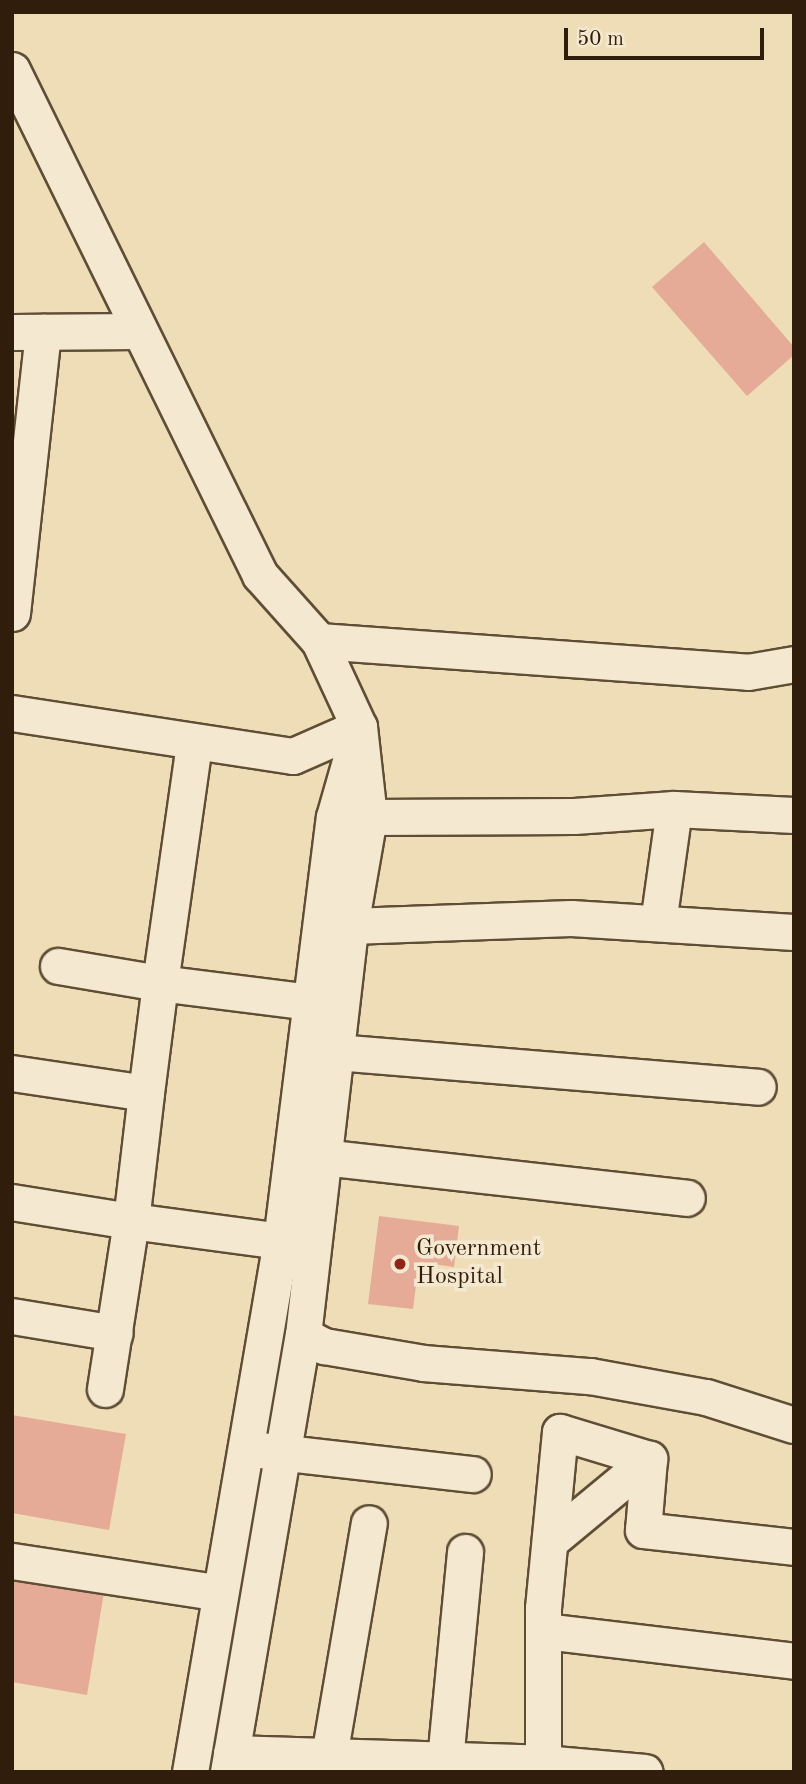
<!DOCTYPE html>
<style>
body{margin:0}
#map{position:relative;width:806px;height:1784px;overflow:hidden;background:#eeddb6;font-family:"Old Standard TT",serif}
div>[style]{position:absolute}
.building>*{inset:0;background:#e6ab96}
.roads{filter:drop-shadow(2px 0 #604d36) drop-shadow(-2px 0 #604d36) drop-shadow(0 2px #604d36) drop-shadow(0 -2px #604d36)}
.minor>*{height:35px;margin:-17.5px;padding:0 17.5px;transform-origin:17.5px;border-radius:17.5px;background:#f4e9d0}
.dots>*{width:19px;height:19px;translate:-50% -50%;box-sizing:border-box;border:4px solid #f4e9d0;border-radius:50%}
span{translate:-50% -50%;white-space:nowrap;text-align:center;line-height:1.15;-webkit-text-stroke:7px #f4e9d0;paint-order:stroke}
.poi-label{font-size:24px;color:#301d0b}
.left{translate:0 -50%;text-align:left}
.frame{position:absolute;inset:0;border:14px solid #301d0b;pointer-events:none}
.scale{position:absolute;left:564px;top:28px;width:200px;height:32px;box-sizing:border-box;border:4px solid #301d0b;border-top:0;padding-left:9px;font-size:21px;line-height:24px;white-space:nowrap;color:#301d0b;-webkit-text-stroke:5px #f4e9d0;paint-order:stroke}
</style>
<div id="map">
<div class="building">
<div style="clip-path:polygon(704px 242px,794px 347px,794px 355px,747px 396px,652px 287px)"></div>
<div style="clip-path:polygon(379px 1216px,459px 1226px,454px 1267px,419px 1262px,413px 1309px,368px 1304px)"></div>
<div style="clip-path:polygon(12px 1415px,126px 1434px,109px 1530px,12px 1513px)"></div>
<div style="clip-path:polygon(12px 1576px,104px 1592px,87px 1695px,12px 1682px)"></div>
</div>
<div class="roads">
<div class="minor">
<div style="left:12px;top:70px;width:563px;rotate:63.84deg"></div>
<div style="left:260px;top:575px;width:89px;rotate:48.2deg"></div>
<div style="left:319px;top:641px;width:430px;rotate:4.1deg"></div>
<div style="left:748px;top:672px;width:47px;rotate:-9.9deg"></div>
<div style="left:12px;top:332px;width:126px;rotate:-0.5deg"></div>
<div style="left:12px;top:613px;width:283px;rotate:-83.7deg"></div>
<div style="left:12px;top:713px;width:284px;rotate:8.7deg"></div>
<div style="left:293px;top:756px;width:72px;rotate:-23.7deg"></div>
<div style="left:369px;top:817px;width:205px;rotate:-0.3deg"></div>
<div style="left:574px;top:816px;width:100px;rotate:-4deg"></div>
<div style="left:674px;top:809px;width:120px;rotate:2.9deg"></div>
<div style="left:658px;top:923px;width:115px;rotate:-82deg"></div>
<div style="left:350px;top:926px;width:221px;rotate:-2.1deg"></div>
<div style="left:571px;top:918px;width:223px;rotate:3.6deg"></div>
<div style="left:58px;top:966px;width:103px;rotate:9.5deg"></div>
<div style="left:160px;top:983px;width:241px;rotate:-81.9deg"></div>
<div style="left:335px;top:1052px;width:424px;rotate:4.7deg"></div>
<div style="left:12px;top:1073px;width:135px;rotate:8.5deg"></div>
<div style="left:323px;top:1157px;width:366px;rotate:6.4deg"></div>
<div style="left:12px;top:1202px;width:121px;rotate:9.1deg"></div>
<div style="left:131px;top:1221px;width:170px;rotate:98.8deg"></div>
<div style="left:281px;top:1241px;width:151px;rotate:-172.4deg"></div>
<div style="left:131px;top:1221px;width:129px;rotate:-83.3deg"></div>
<div style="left:146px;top:1093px;width:111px;rotate:-82.7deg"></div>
<div style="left:160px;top:983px;width:151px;rotate:7.2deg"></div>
<div style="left:12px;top:1316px;width:104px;rotate:9.4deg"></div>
<div style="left:303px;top:1335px;width:24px;rotate:28deg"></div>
<div style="left:324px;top:1346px;width:100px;rotate:9.7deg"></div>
<div style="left:423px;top:1363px;width:168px;rotate:4.5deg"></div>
<div style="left:590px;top:1376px;width:118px;rotate:10.3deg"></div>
<div style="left:706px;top:1397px;width:92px;rotate:17.7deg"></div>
<div style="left:261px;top:1450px;width:213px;rotate:6.5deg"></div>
<div style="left:550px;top:1541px;width:129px;rotate:-39.6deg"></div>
<div style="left:12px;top:1561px;width:210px;rotate:8.7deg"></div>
<div style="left:544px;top:1631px;width:252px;rotate:6.8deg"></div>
<div style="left:231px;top:1753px;width:312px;rotate:1.8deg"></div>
<div style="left:543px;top:1763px;width:102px;rotate:5deg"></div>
<div style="left:329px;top:1756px;width:236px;rotate:-80.3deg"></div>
<div style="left:445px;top:1760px;width:209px;rotate:-84.5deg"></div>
<div style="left:543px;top:1763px;width:155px;rotate:-90deg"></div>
<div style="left:543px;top:1608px;width:177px;rotate:-84.5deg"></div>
<div style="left:560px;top:1432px;width:93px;rotate:16.9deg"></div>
<div style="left:649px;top:1459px;width:71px;rotate:94.8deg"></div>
<div style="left:643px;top:1530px;width:152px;rotate:6.4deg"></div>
<div style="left:190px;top:1772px;width:539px;rotate:-80.28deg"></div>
<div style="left:281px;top:1241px;width:427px;rotate:-82.9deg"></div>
<div style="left:334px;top:817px;width:76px;rotate:-74deg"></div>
<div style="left:228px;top:1772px;width:443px;rotate:-80.3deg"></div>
<div style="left:303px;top:1335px;width:412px;rotate:-83.4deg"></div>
<div style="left:350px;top:926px;width:111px;rotate:-80.1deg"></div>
<div style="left:369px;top:817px;width:91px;rotate:-96.3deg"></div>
<div style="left:359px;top:727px;width:95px;rotate:-114.9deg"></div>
</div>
</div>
<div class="dots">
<div style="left:400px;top:1264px;background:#8f2418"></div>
</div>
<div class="poi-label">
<span class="left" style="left:416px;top:1264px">Government<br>Hospital</span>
</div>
<div class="frame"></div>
<div class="scale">50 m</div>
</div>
